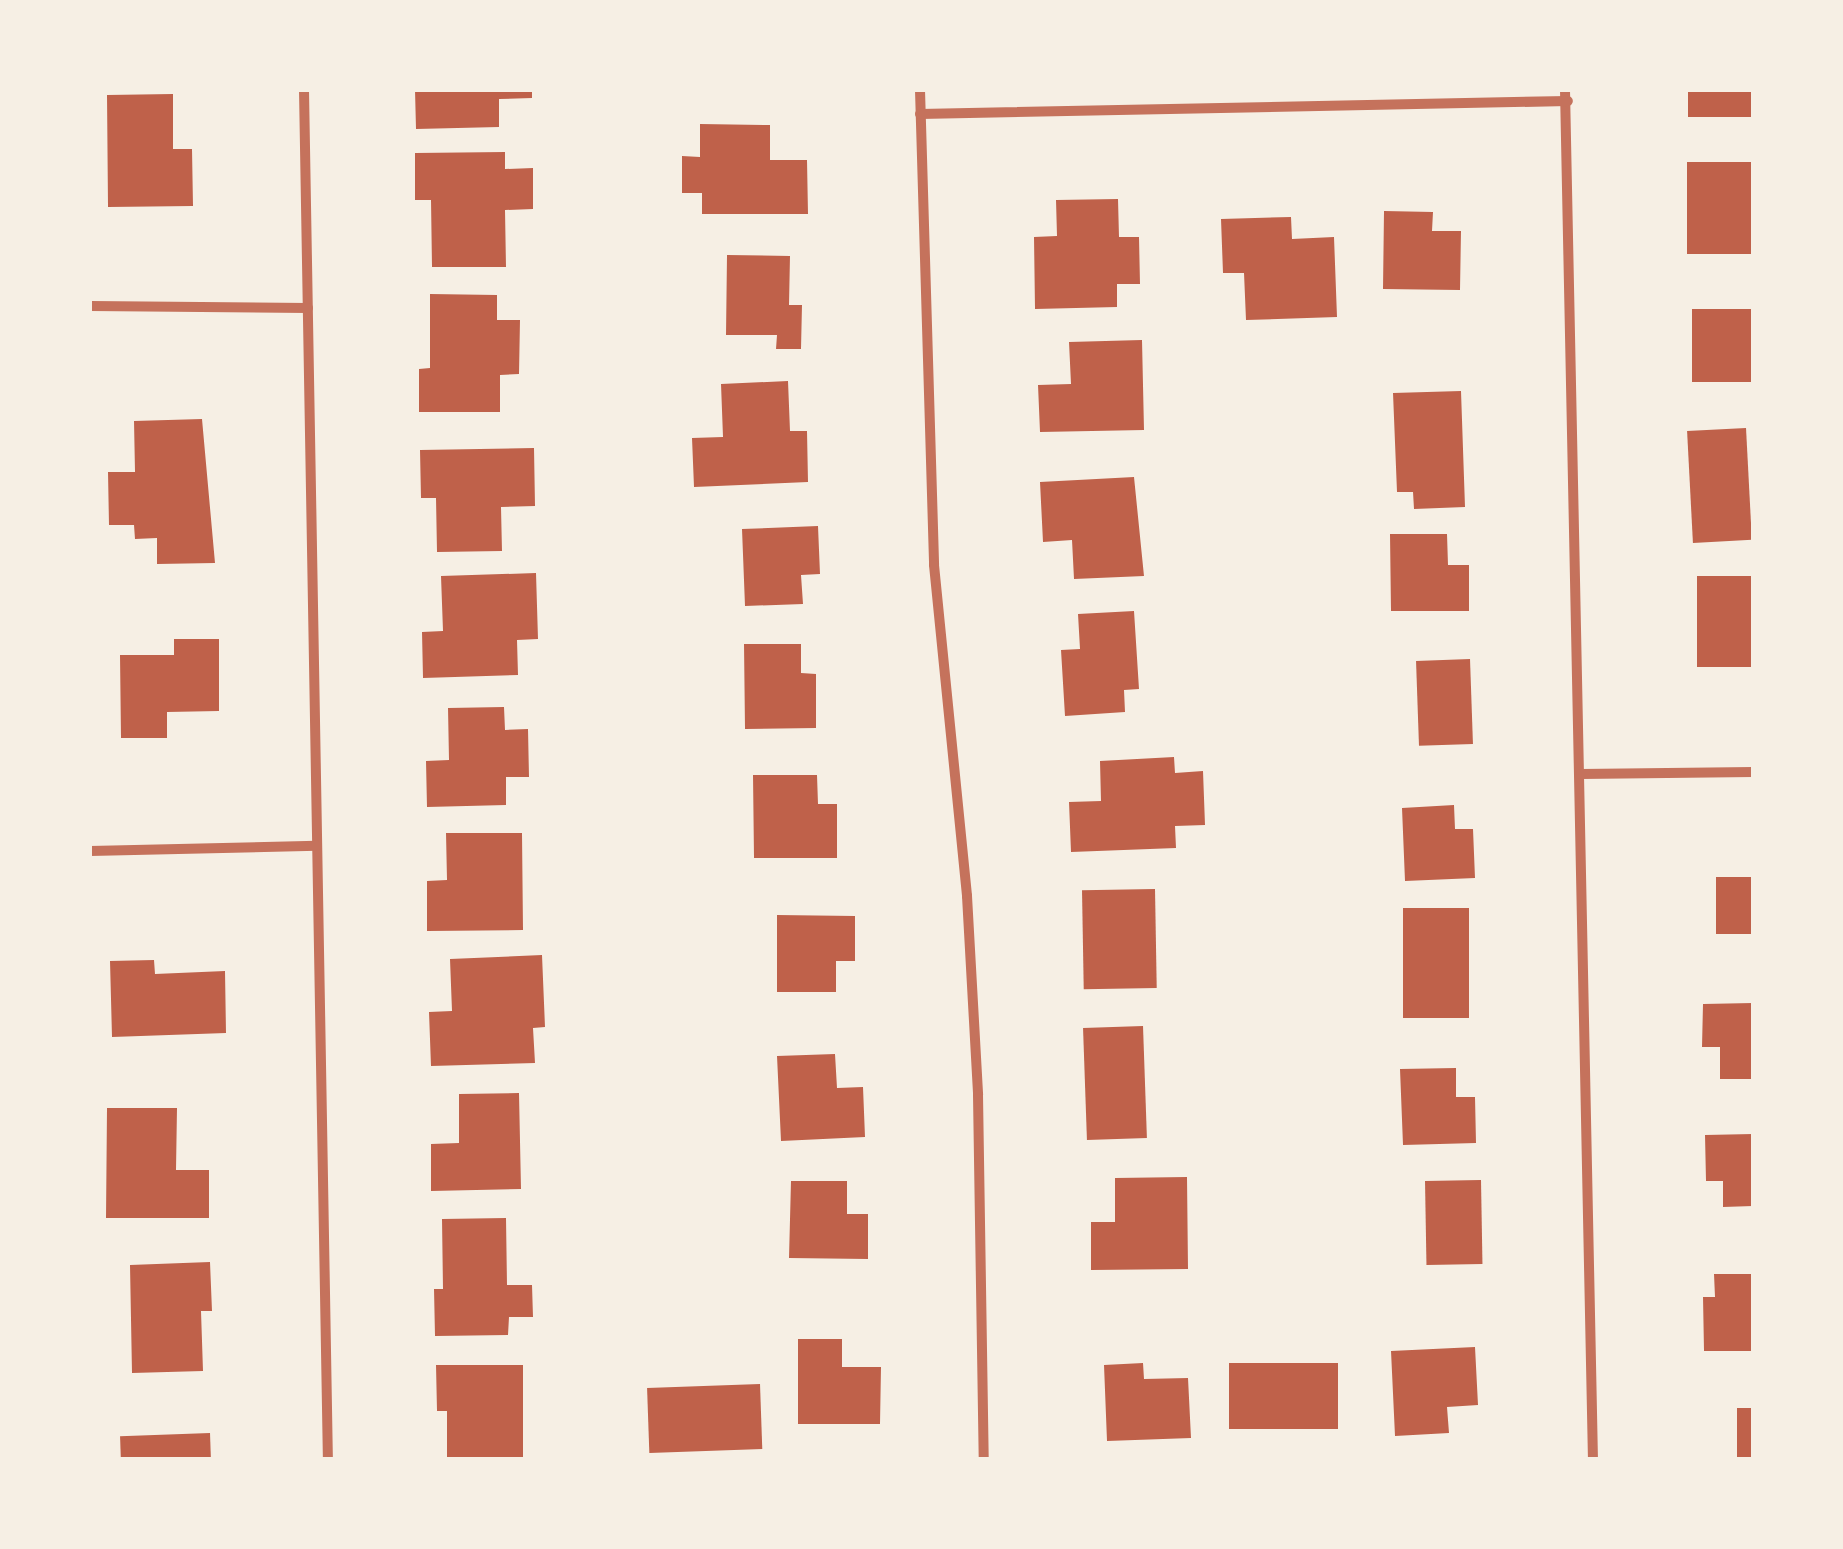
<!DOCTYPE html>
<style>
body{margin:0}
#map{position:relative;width:1843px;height:1549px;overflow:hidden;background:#f6efe4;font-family:Ubuntu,sans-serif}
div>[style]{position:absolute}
.building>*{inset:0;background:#bf614a;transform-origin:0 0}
.minor>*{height:10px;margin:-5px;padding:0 5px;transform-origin:5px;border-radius:5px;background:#c5725c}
span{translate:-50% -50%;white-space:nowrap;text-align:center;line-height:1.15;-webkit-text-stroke:10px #f6efe4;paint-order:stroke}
.frame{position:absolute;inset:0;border:92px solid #f6efe4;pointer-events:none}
</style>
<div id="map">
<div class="building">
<div style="clip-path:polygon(415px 90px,532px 90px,532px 98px,499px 99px,499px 127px,416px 129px)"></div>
<div style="left:1688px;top:90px;width:65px;height:27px"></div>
<div style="clip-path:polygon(173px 94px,173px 149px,192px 149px,193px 206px,108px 207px,107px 95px)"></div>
<div style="clip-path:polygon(700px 124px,770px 125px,770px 160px,807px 160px,808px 214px,702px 214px,702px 193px,682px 193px,682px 156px,700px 157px)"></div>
<div style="clip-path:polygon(505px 152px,505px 169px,533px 168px,533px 209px,505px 210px,506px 267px,432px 267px,431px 200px,415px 200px,415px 153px)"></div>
<div style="left:1753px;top:162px;width:92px;height:66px;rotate:90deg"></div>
<div style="clip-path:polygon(1118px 199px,1119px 237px,1139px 237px,1140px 284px,1117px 284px,1117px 307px,1035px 309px,1034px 237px,1057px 236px,1056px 200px)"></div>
<div style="clip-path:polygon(1384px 211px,1433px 212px,1432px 231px,1461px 231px,1460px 290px,1383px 289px)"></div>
<div style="clip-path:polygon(1291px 217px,1292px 239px,1334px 237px,1337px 317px,1246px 320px,1244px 273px,1223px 273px,1221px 219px)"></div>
<div style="clip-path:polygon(727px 255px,790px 256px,789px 305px,802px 305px,801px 349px,776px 349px,777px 335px,726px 335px)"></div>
<div style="clip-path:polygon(430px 294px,497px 295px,497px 320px,520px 320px,519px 374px,500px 375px,500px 412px,419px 412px,419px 369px,430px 368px)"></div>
<div style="left:1692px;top:309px;width:61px;height:73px"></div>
<div style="clip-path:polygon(1142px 340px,1144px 430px,1040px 432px,1038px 385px,1071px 384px,1069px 342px)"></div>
<div style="clip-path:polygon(788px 381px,790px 431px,807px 431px,808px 482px,694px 487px,692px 438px,723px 437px,721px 384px)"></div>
<div style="clip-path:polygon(1461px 391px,1465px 507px,1414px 509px,1413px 492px,1397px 492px,1393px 393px)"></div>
<div style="clip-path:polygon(202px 419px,215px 563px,157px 564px,157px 538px,135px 539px,134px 525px,109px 525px,108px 472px,135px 472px,134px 421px)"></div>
<div style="left:1746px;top:428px;width:112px;height:59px;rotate:87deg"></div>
<div style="clip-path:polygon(534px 448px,535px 506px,501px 507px,502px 551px,437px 552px,436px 498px,421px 498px,420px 450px)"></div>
<div style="clip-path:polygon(1134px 477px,1144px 576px,1074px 579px,1072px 540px,1043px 542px,1040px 482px)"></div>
<div style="clip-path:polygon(818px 526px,820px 574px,801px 575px,803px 604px,745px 606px,742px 529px)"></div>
<div style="clip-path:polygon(1390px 534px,1447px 534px,1448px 565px,1469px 565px,1469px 611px,1391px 611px)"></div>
<div style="clip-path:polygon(536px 573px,538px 639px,517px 640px,518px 675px,423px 678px,422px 632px,443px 631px,441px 576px)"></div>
<div style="left:1697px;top:576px;width:56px;height:91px"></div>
<div style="clip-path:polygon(1134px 611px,1139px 689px,1124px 690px,1125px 712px,1065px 716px,1061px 650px,1080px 649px,1078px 614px)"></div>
<div style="clip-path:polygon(174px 639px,219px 639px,219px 711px,167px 712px,167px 738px,121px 738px,120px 655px,174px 655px)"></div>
<div style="clip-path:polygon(744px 644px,801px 644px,801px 673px,816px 674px,816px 728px,745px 729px)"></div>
<div style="left:1470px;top:659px;width:85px;height:54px;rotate:88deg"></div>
<div style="clip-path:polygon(504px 707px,505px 730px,528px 729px,529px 777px,506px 777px,506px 805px,427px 807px,426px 761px,449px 760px,448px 708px)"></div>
<div style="clip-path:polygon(1174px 757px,1175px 773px,1203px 771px,1205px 825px,1175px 826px,1176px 848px,1071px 852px,1069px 802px,1101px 801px,1100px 761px)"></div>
<div style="clip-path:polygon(753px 775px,817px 775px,818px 804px,837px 804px,837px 858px,754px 858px)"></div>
<div style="clip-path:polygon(1454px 805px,1455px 829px,1473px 829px,1475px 878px,1405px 881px,1402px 808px)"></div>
<div style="clip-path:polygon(446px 833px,522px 833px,523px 930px,427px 931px,427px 881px,447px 880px)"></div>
<div style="left:1753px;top:877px;width:57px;height:37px;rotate:90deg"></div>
<div style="left:1155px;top:889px;width:99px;height:73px;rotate:89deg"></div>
<div style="left:1403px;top:908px;width:66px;height:110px"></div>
<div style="clip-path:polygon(777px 915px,855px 916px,855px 961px,836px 961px,836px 992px,777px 992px)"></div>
<div style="clip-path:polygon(542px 955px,545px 1027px,533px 1028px,535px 1063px,431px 1066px,429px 1012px,452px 1011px,450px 959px)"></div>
<div style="clip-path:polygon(154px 960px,155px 974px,225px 971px,226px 1033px,112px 1037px,110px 961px)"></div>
<div style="clip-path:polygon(1753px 1003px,1753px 1079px,1720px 1079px,1720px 1047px,1702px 1047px,1703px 1004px)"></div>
<div style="left:1143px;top:1026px;width:112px;height:60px;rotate:88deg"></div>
<div style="clip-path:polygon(835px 1054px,837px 1088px,863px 1087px,865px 1137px,781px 1141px,777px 1056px)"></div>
<div style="clip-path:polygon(1456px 1068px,1456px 1097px,1475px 1097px,1476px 1143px,1403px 1145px,1400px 1069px)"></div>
<div style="clip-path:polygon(519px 1093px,521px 1189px,431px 1191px,431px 1144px,459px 1143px,459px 1094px)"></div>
<div style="clip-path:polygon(107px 1108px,177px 1108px,176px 1170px,209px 1170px,209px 1218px,106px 1218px)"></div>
<div style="clip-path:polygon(1753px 1134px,1753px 1206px,1723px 1207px,1723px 1181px,1706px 1181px,1705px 1135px)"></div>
<div style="clip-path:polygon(1187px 1177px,1188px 1269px,1091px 1270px,1091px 1222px,1115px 1222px,1115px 1178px)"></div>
<div style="left:1481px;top:1180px;width:84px;height:56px;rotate:89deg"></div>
<div style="clip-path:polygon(791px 1181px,847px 1181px,847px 1214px,868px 1214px,868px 1259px,789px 1258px)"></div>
<div style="clip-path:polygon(506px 1218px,507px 1285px,532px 1285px,533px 1317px,509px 1317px,508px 1335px,435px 1336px,434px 1289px,443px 1289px,442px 1219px)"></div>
<div style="clip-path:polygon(210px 1262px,212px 1311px,201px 1311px,203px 1371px,132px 1373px,130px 1265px)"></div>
<div style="clip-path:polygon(1714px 1274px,1753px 1274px,1753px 1351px,1704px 1351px,1703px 1297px,1715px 1297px)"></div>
<div style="clip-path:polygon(798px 1339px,842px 1339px,842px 1367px,881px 1367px,880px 1424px,798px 1424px)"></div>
<div style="clip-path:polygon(1475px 1347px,1478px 1405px,1447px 1407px,1449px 1433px,1395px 1436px,1391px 1351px)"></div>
<div style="clip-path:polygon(1143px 1363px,1144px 1379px,1188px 1378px,1191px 1438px,1107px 1441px,1104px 1365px)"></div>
<div style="left:1229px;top:1363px;width:109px;height:66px"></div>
<div style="clip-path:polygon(436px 1365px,523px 1365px,523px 1459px,447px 1459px,447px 1411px,437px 1411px)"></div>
<div style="left:760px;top:1384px;width:65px;height:113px;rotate:88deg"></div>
<div style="left:1753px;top:1408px;width:51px;height:16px;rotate:90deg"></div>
<div style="left:210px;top:1433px;width:26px;height:90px;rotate:88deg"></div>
</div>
<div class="minor">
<div style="left:304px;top:90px;width:1369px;rotate:89deg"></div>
<div style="left:920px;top:90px;width:475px;rotate:88.3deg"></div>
<div style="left:934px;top:565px;width:333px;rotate:84.3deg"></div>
<div style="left:967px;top:896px;width:199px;rotate:86.8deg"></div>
<div style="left:978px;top:1095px;width:364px;rotate:89.1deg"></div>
<div style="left:1565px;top:90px;width:1369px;rotate:88.83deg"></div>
<div style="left:920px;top:114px;width:648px;rotate:-1.15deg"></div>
<div style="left:90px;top:306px;width:218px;rotate:0.5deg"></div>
<div style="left:1581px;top:774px;width:172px;rotate:-0.7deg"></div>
<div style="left:90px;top:851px;width:227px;rotate:-1.3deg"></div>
</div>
<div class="frame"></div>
</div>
